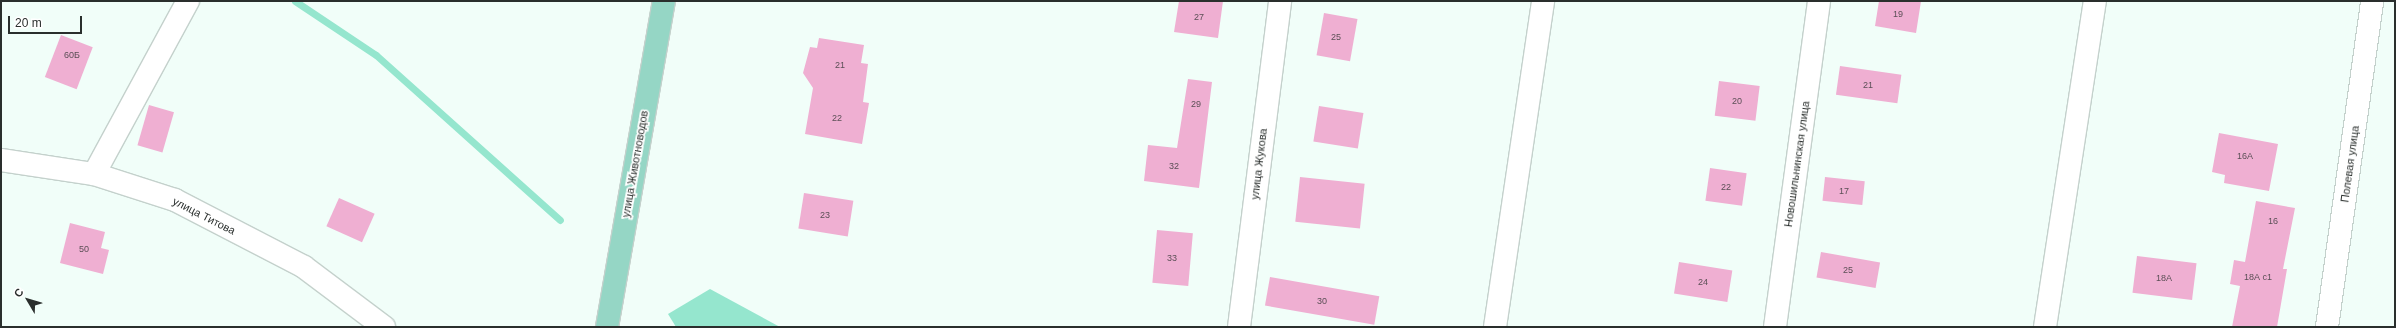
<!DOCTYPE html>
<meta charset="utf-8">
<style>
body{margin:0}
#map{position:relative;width:2396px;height:328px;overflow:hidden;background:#f1fef9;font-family:Helvetica,sans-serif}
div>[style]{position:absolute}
.water>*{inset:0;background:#95e6ce}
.stream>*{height:7px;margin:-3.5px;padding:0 3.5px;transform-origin:3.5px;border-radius:3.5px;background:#95e6ce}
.building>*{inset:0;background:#efafd2;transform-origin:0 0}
.roads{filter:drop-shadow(1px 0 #c4d1cc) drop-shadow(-1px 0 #c4d1cc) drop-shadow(0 1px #c4d1cc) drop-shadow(0 -1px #c4d1cc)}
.minor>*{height:22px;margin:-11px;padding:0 11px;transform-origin:11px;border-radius:11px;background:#fff}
.major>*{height:22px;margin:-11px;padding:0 11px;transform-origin:11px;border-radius:11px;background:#95d6c5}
span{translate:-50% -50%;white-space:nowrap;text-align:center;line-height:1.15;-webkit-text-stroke:3.5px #fff;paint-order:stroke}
.number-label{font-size:9px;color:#5b4f56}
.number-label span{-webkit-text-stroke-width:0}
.street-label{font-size:11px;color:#2a2f2d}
.frame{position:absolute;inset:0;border:2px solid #2a2f2d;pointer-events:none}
.north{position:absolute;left:8px;top:280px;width:40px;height:40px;-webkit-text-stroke:3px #fff;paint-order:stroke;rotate:308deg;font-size:11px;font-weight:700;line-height:16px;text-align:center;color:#2a2f2d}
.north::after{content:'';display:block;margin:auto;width:14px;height:18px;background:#2a2f2d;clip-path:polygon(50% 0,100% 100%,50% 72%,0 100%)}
.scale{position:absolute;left:8px;top:16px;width:74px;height:18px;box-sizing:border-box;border:2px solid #2a2f2d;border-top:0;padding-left:5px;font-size:12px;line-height:14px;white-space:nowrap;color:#2a2f2d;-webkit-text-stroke:3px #fff;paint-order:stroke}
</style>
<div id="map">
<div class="water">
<div style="clip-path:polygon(710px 289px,780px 327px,676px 327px,668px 314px)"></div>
</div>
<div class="stream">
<div style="left:295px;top:1px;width:97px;rotate:33.7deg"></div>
<div style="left:376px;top:55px;width:247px;rotate:41.9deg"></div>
</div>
<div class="building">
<div style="clip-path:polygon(1179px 1px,1223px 1px,1218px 38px,1174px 32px)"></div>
<div style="clip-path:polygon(1879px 1px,1921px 1px,1916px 33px,1875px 26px)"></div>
<div style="left:1324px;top:13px;width:34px;height:43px;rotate:10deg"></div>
<div style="left:61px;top:35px;width:34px;height:45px;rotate:21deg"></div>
<div style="clip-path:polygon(819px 38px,864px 45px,861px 63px,868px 64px,863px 102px,869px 103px,862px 144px,805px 134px,813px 88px,803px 73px,810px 47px,817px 48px)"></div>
<div style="left:1840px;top:66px;width:62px;height:29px;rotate:8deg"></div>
<div style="clip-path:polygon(1188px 79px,1212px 82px,1199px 188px,1144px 181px,1148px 145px,1177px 148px)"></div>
<div style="left:1719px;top:81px;width:41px;height:35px;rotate:7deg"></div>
<div style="left:149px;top:105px;width:26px;height:42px;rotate:16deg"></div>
<div style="left:1319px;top:106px;width:45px;height:36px;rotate:9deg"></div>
<div style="clip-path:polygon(2219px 133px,2278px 144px,2269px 191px,2224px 183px,2225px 175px,2212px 172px)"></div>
<div style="left:1710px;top:168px;width:37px;height:33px;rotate:8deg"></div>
<div style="left:1300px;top:177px;width:65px;height:45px;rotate:6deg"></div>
<div style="left:1825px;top:177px;width:40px;height:24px;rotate:6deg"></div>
<div style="left:804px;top:193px;width:50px;height:36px;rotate:9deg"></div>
<div style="left:339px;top:198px;width:39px;height:31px;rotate:24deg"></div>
<div style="clip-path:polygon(2256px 201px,2295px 208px,2283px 269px,2287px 269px,2277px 327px,2232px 327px,2240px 286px,2230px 284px,2234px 260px,2245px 262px)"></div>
<div style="clip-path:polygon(70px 223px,105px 232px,101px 248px,109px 250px,103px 274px,60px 263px)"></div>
<div style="left:1157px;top:230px;width:36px;height:53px;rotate:5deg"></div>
<div style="left:1821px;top:252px;width:60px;height:26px;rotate:10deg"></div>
<div style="left:2137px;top:256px;width:60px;height:37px;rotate:7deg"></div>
<div style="left:1679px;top:262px;width:54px;height:32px;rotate:9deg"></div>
<div style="left:1270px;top:277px;width:111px;height:29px;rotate:10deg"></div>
</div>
<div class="roads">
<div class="minor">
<div style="left:1px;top:160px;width:94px;rotate:8.6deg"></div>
<div style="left:94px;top:174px;width:85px;rotate:17.8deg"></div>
<div style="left:175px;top:200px;width:145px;rotate:27.4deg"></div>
<div style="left:304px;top:267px;width:100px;rotate:36.9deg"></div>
<div style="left:94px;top:174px;width:197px;rotate:-61.5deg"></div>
<div style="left:1239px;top:327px;width:329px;rotate:-82.8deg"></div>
<div style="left:1495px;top:327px;width:330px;rotate:-81.6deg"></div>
<div style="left:1775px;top:327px;width:329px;rotate:-82.3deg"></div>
<div style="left:2045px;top:327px;width:330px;rotate:-81.3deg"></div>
<div style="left:2327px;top:327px;width:329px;rotate:-82.1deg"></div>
</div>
<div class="major">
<div style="left:607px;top:327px;width:331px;rotate:-80.1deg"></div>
</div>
</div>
<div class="number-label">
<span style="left:1898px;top:14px">19</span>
<span style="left:1199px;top:17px">27</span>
<span style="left:1336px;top:37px">25</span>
<span style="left:72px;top:55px">60Б</span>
<span style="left:840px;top:65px">21</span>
<span style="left:1868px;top:85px">21</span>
<span style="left:1737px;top:101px">20</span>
<span style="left:1196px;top:104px">29</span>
<span style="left:837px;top:118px">22</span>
<span style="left:2245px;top:156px">16А</span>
<span style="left:1174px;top:166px">32</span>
<span style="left:1726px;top:187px">22</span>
<span style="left:1844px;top:191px">17</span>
<span style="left:825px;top:215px">23</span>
<span style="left:2273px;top:221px">16</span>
<span style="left:84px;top:249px">50</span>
<span style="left:1172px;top:258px">33</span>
<span style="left:1848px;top:270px">25</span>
<span style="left:2258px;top:277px">18А с1</span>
<span style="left:2164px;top:278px">18А</span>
<span style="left:1703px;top:282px">24</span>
<span style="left:1322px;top:301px">30</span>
</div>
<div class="street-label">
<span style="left:635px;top:164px;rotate:-80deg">улица Животноводов</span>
<span style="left:1259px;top:164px;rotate:-83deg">улица Жукова</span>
<span style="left:1797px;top:164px;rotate:-82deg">Новошильнинская улица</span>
<span style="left:2350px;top:164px;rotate:-82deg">Полевая улица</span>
<span style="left:204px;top:216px;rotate:27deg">улица Титова</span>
</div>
<div class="frame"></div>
<div class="north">С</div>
<div class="scale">20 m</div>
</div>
